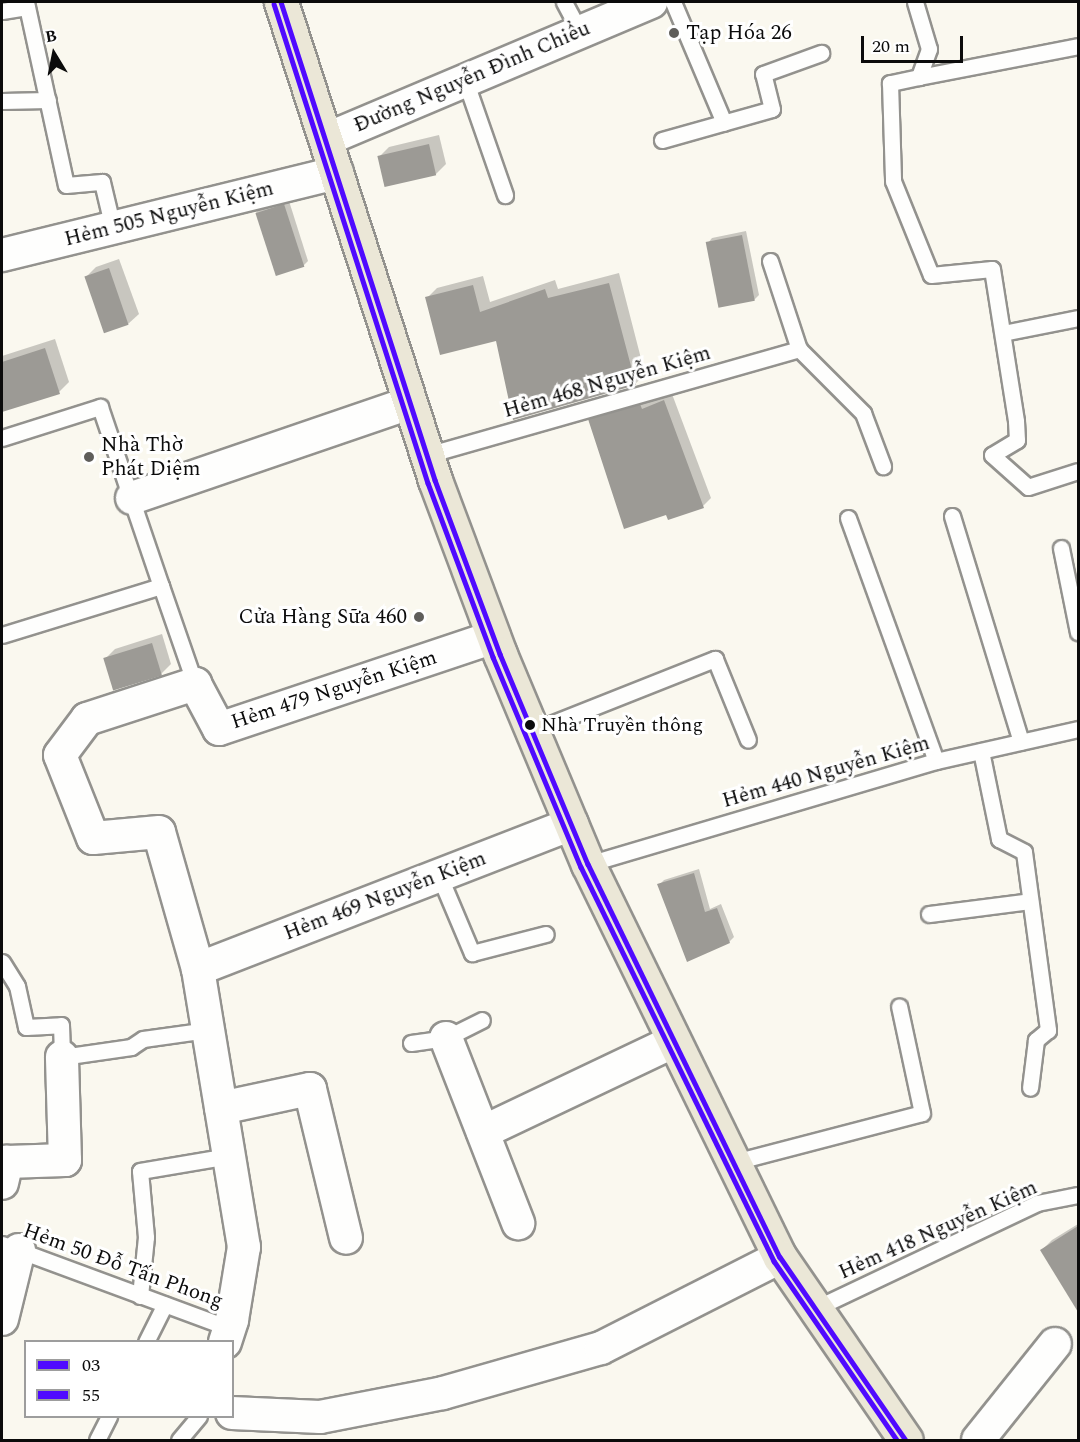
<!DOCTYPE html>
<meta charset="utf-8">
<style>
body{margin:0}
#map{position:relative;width:1080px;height:1442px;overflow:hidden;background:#faf8ef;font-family:Spectral,serif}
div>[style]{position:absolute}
.shadow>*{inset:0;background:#0003}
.building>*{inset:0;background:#9c9a95;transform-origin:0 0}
.roads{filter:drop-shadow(2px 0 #93928e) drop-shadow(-2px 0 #93928e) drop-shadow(0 2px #93928e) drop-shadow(0 -2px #93928e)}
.service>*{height:15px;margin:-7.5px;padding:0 7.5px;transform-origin:7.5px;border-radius:7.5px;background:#fefefd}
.minor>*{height:32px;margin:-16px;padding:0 16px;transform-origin:16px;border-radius:16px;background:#fefefd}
.primary>*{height:33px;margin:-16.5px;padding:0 16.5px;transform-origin:16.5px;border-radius:16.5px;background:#ebe7d7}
.bus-1>*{height:4.5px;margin:-2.25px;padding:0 2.25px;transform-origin:2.25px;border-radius:2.25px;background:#4f0aff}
.bus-2>*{height:4.5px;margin:-2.25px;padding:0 2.25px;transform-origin:2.25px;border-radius:2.25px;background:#4f0aff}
.dots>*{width:16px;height:16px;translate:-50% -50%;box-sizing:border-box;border:3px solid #fff;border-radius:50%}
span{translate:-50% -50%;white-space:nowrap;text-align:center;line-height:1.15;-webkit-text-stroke:6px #fff;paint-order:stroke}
.bus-label{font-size:20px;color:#0b0b0b}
.left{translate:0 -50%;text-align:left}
.poi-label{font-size:21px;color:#0b0b0b}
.right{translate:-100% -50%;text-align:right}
.street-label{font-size:21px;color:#0b0b0b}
.frame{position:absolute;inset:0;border:3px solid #0b0b0b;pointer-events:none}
.legend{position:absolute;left:24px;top:1340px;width:210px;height:78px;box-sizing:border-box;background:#fff;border:2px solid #9d9d9d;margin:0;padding:8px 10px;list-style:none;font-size:18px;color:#0b0b0b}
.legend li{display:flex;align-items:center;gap:12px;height:30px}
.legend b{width:30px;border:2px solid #9d9d9d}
.north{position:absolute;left:24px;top:24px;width:60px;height:60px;-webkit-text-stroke:4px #fff;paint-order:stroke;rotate:350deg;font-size:16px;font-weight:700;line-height:24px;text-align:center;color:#0b0b0b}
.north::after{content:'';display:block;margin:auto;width:21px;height:27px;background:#0b0b0b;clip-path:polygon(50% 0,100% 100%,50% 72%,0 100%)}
.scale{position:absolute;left:861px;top:36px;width:102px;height:27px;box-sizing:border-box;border:3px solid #0b0b0b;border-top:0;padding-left:8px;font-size:18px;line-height:21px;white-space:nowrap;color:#0b0b0b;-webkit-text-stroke:4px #fff;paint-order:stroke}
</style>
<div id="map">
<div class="shadow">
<div style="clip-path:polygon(439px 135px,446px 164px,436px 174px,379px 157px,389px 147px)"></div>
<div style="clip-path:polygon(289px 201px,308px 261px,304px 265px,277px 274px,256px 212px,261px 207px)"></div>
<div style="clip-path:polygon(746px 231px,759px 295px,754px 300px,708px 243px,712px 238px)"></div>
<div style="clip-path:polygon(119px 259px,139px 314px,128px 324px,86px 277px,96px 267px)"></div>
<div style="clip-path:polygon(619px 273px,645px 374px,635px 384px,497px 339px,427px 298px,437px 288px,483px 276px,490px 302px,555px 280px,558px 289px)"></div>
<div style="clip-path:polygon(55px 339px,69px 382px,59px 392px,2px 410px,2px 356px)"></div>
<div style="clip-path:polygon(672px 394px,711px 498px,703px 506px,590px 420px,597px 412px,648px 397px,649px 402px)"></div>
<div style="clip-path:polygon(162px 634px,171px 664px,161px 674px,105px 659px,115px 649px)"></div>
<div style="clip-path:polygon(699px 869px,710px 909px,721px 904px,734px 937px,729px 942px,659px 885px,664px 880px)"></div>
<div style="clip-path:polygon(1078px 1224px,1078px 1294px,1072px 1299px,1042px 1250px,1052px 1240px)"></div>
</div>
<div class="building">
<div style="left:429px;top:144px;width:32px;height:53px;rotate:77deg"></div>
<div style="left:284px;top:204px;width:66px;height:30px;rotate:72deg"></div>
<div style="left:742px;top:235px;width:67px;height:37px;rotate:79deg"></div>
<div style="left:109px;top:268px;width:60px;height:26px;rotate:71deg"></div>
<div style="clip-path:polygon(609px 283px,636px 385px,513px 420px,496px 341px,440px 355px,425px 297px,473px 285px,480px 312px,545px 289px,548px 298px)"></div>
<div style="clip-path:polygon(45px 348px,60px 394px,2px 412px,2px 362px)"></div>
<div style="clip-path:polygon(664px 400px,704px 508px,668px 520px,666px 515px,624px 529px,588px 419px,640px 404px,642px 409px)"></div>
<div style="left:152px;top:643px;width:34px;height:51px;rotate:73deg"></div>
<div style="clip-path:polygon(694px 873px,705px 912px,717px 908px,730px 943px,687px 962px,657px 884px)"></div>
<div style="clip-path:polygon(1078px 1226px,1078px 1312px,1040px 1250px)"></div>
</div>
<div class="roads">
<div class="service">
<div style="left:26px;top:2px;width:187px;rotate:77.7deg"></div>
<div style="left:66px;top:185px;width:36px;rotate:-5deg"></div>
<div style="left:102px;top:182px;width:47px;rotate:76.6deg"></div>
<div style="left:564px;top:2px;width:34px;rotate:62deg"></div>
<div style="left:673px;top:2px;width:131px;rotate:67.1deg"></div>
<div style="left:915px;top:2px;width:49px;rotate:73.4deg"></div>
<div style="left:929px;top:49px;width:30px;rotate:110deg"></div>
<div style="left:919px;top:77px;width:30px;rotate:168deg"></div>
<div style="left:890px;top:83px;width:98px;rotate:88.2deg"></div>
<div style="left:893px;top:181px;width:101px;rotate:68deg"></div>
<div style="left:931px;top:275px;width:61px;rotate:-5.6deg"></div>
<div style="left:992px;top:269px;width:154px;rotate:81deg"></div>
<div style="left:1016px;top:421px;width:19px;rotate:87deg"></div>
<div style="left:1017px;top:440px;width:29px;rotate:149deg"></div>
<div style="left:992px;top:455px;width:48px;rotate:41.6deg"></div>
<div style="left:1028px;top:487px;width:52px;rotate:-17.7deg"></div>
<div style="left:2px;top:11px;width:25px;rotate:-9deg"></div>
<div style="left:919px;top:77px;width:162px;rotate:-11deg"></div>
<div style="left:465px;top:80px;width:122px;rotate:70.8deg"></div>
<div style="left:2px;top:101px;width:46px;rotate:-1.2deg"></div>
<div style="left:662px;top:140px;width:114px;rotate:-15.7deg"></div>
<div style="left:772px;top:109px;width:36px;rotate:-104deg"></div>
<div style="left:763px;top:74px;width:62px;rotate:-19.9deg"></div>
<div style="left:770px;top:261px;width:93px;rotate:71.8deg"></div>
<div style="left:799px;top:349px;width:91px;rotate:45deg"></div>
<div style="left:863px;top:413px;width:57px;rotate:69.3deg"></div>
<div style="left:1003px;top:333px;width:76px;rotate:-11.3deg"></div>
<div style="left:2px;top:438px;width:103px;rotate:-17.6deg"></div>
<div style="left:100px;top:407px;width:189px;rotate:71.2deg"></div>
<div style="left:161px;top:586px;width:166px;rotate:162.9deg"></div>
<div style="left:427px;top:455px;width:387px;rotate:-15.9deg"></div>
<div style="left:952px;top:516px;width:236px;rotate:73deg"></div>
<div style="left:848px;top:518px;width:258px;rotate:70.1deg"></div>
<div style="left:1061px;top:548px;width:86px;rotate:78.6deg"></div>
<div style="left:161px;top:586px;width:104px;rotate:70.9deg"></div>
<div style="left:533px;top:731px;width:196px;rotate:-21.6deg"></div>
<div style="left:715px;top:659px;width:87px;rotate:67.8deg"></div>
<div style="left:981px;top:751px;width:90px;rotate:78.4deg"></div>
<div style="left:999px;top:839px;width:28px;rotate:27deg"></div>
<div style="left:1024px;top:852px;width:180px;rotate:82.3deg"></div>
<div style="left:1048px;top:1030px;width:16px;rotate:140deg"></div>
<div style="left:1036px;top:1040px;width:48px;rotate:97.1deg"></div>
<div style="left:588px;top:864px;width:363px;rotate:-16.5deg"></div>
<div style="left:936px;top:761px;width:146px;rotate:-12.7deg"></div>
<div style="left:439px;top:875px;width:85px;rotate:67.1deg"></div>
<div style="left:472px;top:953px;width:76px;rotate:-14.4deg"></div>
<div style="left:929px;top:914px;width:102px;rotate:-7.3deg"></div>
<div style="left:2px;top:962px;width:28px;rotate:58deg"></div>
<div style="left:17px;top:986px;width:42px;rotate:77.6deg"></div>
<div style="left:26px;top:1027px;width:35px;rotate:-3deg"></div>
<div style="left:61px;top:1025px;width:32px;rotate:88deg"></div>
<div style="left:62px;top:1057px;width:70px;rotate:-8.2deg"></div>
<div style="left:131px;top:1047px;width:14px;rotate:-34deg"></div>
<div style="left:143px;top:1039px;width:66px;rotate:-7.9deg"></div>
<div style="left:411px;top:1043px;width:35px;rotate:-8deg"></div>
<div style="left:446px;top:1038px;width:40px;rotate:-26.6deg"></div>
<div style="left:734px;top:1162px;width:194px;rotate:-14.6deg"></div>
<div style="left:922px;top:1113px;width:109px;rotate:-102.1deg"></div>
<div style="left:2px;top:1244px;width:242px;rotate:20.3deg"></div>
<div style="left:140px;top:1296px;width:59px;rotate:-84.2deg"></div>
<div style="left:146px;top:1237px;width:66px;rotate:-95.2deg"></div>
<div style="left:140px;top:1171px;width:90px;rotate:-9.6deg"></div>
<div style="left:816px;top:1308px;width:245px;rotate:-25.4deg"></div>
<div style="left:1037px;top:1203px;width:42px;rotate:-11deg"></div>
<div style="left:146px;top:1342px;width:42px;rotate:-63.4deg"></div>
<div style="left:97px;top:1440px;width:27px;rotate:-63deg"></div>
<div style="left:179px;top:1440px;width:31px;rotate:-50deg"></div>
</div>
<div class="minor">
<div style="left:327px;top:139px;width:352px;rotate:-22.9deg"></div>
<div style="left:2px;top:255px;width:345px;rotate:-13.8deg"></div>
<div style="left:132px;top:498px;width:294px;rotate:-18.9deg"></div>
<div style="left:198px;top:969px;width:401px;rotate:-21.2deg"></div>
<div style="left:446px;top:1038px;width:199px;rotate:68.7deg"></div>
<div style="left:221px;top:1108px;width:91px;rotate:-12.1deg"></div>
<div style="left:310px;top:1089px;width:153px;rotate:76.4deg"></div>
<div style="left:483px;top:1132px;width:212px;rotate:-25.4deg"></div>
<div style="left:2px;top:1183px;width:22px;rotate:-77deg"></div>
<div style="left:7px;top:1162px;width:58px;rotate:-2deg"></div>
<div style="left:65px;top:1160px;width:103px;rotate:-91.7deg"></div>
<div style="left:2px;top:1319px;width:71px;rotate:-76.2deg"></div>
<div style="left:225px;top:1342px;width:23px;rotate:-72deg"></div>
<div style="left:232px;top:1320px;width:74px;rotate:-80.7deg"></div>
<div style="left:244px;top:1247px;width:282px;rotate:-99.4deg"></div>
<div style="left:198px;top:969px;width:142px;rotate:-105.9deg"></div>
<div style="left:159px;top:832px;width:66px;rotate:174.8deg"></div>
<div style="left:93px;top:838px;width:89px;rotate:-111.7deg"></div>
<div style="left:60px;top:755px;width:45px;rotate:-53.1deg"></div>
<div style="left:87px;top:719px;width:114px;rotate:-18deg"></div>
<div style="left:195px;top:684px;width:51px;rotate:61.9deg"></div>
<div style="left:219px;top:729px;width:290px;rotate:-18.5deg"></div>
<div style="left:232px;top:1413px;width:88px;rotate:2.6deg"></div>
<div style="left:320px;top:1417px;width:125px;rotate:-11deg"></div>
<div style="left:443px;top:1393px;width:164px;rotate:-15.9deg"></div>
<div style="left:601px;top:1348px;width:201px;rotate:-26.9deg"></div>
<div style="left:978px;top:1440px;width:123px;rotate:-51.3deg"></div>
</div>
<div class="primary">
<div style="left:281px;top:2px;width:502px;rotate:72.14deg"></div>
<div style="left:435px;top:480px;width:186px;rotate:69.5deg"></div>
<div style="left:500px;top:654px;width:228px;rotate:67.3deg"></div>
<div style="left:588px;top:864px;width:437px;rotate:64deg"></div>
<div style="left:780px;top:1257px;width:222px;rotate:55.5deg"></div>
</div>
</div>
<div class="bus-1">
<div style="left:281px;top:2px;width:502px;rotate:72.14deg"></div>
<div style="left:435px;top:480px;width:186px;rotate:69.5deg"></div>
<div style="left:500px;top:654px;width:228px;rotate:67.3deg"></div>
<div style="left:588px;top:864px;width:437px;rotate:64deg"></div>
<div style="left:780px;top:1257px;width:222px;rotate:55.5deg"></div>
</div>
<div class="bus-2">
<div style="left:274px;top:4px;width:503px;rotate:72.18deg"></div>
<div style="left:428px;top:483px;width:186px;rotate:69.5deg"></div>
<div style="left:493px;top:657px;width:228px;rotate:67.3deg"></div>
<div style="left:581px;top:867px;width:439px;rotate:63.9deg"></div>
<div style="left:774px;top:1261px;width:217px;rotate:55.5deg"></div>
</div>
<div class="dots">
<div style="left:674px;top:33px;background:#5f5e5b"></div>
<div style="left:89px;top:457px;background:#5f5e5b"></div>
<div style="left:419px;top:617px;background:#5f5e5b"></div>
<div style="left:530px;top:725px;background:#0b0b0b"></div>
</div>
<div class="bus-label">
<span class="left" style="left:541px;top:725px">Nhà Truyền thông</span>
</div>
<div class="poi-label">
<span class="left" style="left:686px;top:33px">Tạp Hóa 26</span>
<span class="left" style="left:101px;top:457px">Nhà Thờ<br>Phát Diệm</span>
<span class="right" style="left:407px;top:617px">Cửa Hàng Sữa 460</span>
</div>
<div class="street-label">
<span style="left:472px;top:77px;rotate:-23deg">Đường Nguyễn Đình Chiểu</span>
<span style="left:169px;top:214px;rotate:-14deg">Hẻm 505 Nguyễn Kiệm</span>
<span style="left:607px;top:382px;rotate:-16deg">Hẻm 468 Nguyễn Kiệm</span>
<span style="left:334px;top:690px;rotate:-18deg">Hẻm 479 Nguyễn Kiệm</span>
<span style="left:826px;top:772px;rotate:-16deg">Hẻm 440 Nguyễn Kiệm</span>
<span style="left:385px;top:896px;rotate:-21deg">Hẻm 469 Nguyễn Kiệm</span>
<span style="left:938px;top:1230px;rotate:-24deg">Hẻm 418 Nguyễn Kiệm</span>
<span style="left:123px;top:1266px;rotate:20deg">Hẻm 50 Đỗ Tấn Phong</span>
</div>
<div class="frame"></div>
<ul class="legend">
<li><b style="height:8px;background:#4f0aff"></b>03</li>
<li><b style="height:8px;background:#4f0aff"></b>55</li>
</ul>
<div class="north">B</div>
<div class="scale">20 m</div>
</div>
